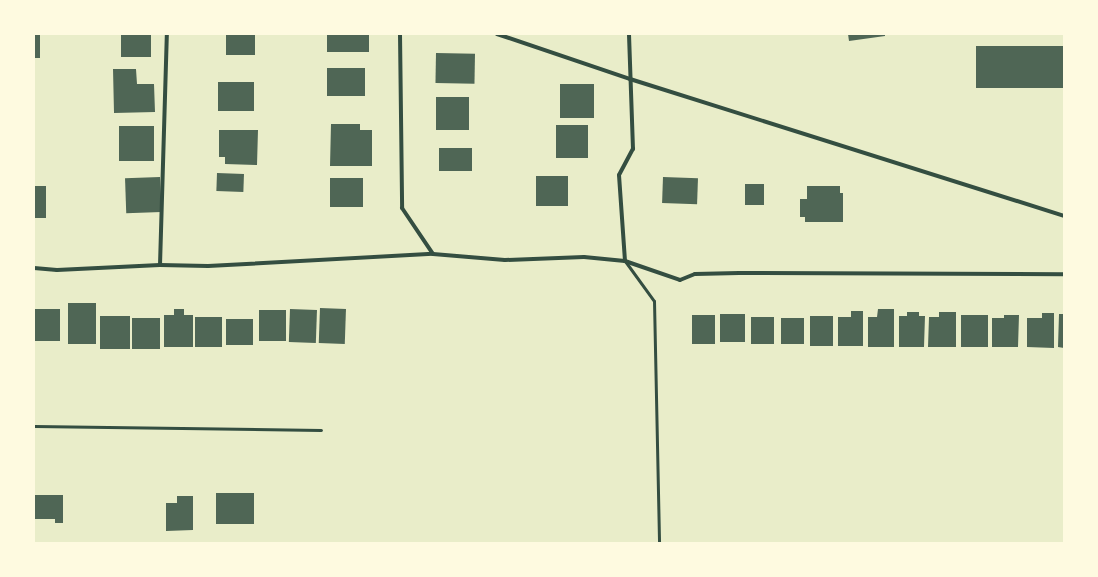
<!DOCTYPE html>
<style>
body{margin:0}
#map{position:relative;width:1098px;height:577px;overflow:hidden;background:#e9edc9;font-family:"Nunito Sans",sans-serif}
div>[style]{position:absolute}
.building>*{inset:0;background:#4f6655;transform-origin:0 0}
.service>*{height:3px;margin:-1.5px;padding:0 1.5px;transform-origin:1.5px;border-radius:1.5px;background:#344e41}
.minor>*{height:4px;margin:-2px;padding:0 2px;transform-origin:2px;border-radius:2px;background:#344e41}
span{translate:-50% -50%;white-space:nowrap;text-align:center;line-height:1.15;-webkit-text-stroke:3px #fefae0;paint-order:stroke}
.frame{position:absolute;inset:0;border:35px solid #fefae0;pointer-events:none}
</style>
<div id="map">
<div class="building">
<div style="left:34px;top:34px;width:6px;height:24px"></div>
<div style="left:121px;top:34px;width:30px;height:23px"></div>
<div style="left:226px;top:34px;width:29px;height:21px"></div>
<div style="left:327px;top:34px;width:42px;height:18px"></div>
<div style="clip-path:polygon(848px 34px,885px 34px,885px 36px,849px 41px)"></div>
<div style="left:1064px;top:46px;width:42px;height:88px;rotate:90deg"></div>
<div style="left:436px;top:53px;width:39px;height:30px;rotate:1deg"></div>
<div style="left:327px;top:68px;width:38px;height:28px"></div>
<div style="clip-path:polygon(113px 69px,136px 69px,137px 84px,154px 84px,155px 112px,114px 113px)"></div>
<div style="left:218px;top:82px;width:36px;height:29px"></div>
<div style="left:560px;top:84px;width:34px;height:34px"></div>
<div style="left:436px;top:97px;width:33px;height:33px"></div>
<div style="clip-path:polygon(331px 124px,360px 124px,360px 130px,372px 130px,372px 166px,330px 166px)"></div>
<div style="left:556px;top:125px;width:32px;height:33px"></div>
<div style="left:119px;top:126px;width:35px;height:35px"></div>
<div style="clip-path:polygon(219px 130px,258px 130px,257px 165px,225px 164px,225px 157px,219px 157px)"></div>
<div style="left:439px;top:148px;width:33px;height:23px"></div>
<div style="left:217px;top:173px;width:27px;height:18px;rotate:2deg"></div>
<div style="left:536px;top:176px;width:32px;height:30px"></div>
<div style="left:160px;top:177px;width:35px;height:35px;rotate:88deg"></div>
<div style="left:663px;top:177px;width:35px;height:26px;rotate:2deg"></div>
<div style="left:330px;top:178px;width:33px;height:29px"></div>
<div style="left:745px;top:184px;width:19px;height:21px"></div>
<div style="left:46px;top:186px;width:32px;height:12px;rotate:90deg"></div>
<div style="clip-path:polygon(807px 186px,840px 186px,840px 193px,843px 193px,843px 222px,805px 222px,805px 217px,800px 217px,800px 199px,807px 199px)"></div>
<div style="left:68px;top:303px;width:28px;height:41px"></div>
<div style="left:320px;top:308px;width:26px;height:35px;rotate:2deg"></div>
<div style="left:34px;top:309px;width:26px;height:32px"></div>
<div style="clip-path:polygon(174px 309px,184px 309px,184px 315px,193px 315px,193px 347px,164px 347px,164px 315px,174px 315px)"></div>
<div style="left:290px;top:309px;width:27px;height:33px;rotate:2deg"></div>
<div style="clip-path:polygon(878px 309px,894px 309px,894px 347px,868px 347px,868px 317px,877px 317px)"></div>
<div style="left:259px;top:310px;width:27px;height:31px"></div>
<div style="clip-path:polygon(851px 311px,863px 311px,863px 346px,838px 346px,838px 317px,851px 317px)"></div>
<div style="clip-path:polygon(907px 312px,919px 312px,919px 316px,925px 316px,924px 347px,899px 347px,899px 316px,907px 316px)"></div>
<div style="clip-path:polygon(939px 312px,956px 312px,956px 347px,928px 347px,929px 317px,939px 317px)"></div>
<div style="clip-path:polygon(1042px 313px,1054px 313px,1054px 348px,1027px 347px,1027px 318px,1042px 318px)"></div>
<div style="left:720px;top:314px;width:25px;height:28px"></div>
<div style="clip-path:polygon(1059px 314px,1064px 314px,1064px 348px,1058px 347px)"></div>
<div style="left:692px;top:315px;width:23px;height:29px"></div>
<div style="left:961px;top:315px;width:27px;height:32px"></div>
<div style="clip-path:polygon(1004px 315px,1019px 315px,1018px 347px,992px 347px,992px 318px,1004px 318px)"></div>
<div style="left:100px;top:316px;width:30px;height:33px"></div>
<div style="left:810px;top:316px;width:23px;height:30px"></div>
<div style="left:195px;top:317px;width:27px;height:30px"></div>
<div style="left:774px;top:317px;width:27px;height:23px;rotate:90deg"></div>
<div style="left:132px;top:318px;width:28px;height:31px"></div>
<div style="left:781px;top:318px;width:23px;height:26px"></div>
<div style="left:226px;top:319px;width:27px;height:26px"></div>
<div style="left:216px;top:493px;width:38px;height:31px"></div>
<div style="clip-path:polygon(34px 495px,63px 495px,63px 523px,55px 523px,55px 519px,34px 519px)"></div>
<div style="clip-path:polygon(177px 496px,193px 496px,193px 530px,166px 531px,166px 503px,177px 503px)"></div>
</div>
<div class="service">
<div style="left:625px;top:261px;width:49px;rotate:54.1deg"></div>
<div style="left:654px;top:301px;width:242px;rotate:88.8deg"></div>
<div style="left:34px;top:426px;width:287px;rotate:0.8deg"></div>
</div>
<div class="minor">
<div style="left:400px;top:34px;width:174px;rotate:89.3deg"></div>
<div style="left:402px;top:208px;width:55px;rotate:56deg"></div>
<div style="left:497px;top:34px;width:140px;rotate:18.7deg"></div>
<div style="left:630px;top:79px;width:455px;rotate:17.5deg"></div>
<div style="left:625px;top:261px;width:86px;rotate:-94deg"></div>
<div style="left:619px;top:175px;width:30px;rotate:-62deg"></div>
<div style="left:633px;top:149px;width:115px;rotate:-92deg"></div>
<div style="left:160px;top:265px;width:231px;rotate:-88.3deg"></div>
<div style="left:34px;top:268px;width:23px;rotate:5deg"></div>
<div style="left:57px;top:270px;width:103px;rotate:-2.8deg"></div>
<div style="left:160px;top:265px;width:48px;rotate:1.2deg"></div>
<div style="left:208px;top:266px;width:225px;rotate:-3.1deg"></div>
<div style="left:433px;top:254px;width:72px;rotate:4.8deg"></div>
<div style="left:505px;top:260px;width:79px;rotate:-2.2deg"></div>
<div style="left:584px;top:257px;width:41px;rotate:5.6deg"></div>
<div style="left:625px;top:261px;width:58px;rotate:19.1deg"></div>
<div style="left:680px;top:280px;width:16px;rotate:-22deg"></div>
<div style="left:695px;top:274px;width:44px;rotate:-1.3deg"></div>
<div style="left:739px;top:273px;width:325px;rotate:0.2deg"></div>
</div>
<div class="frame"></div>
</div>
